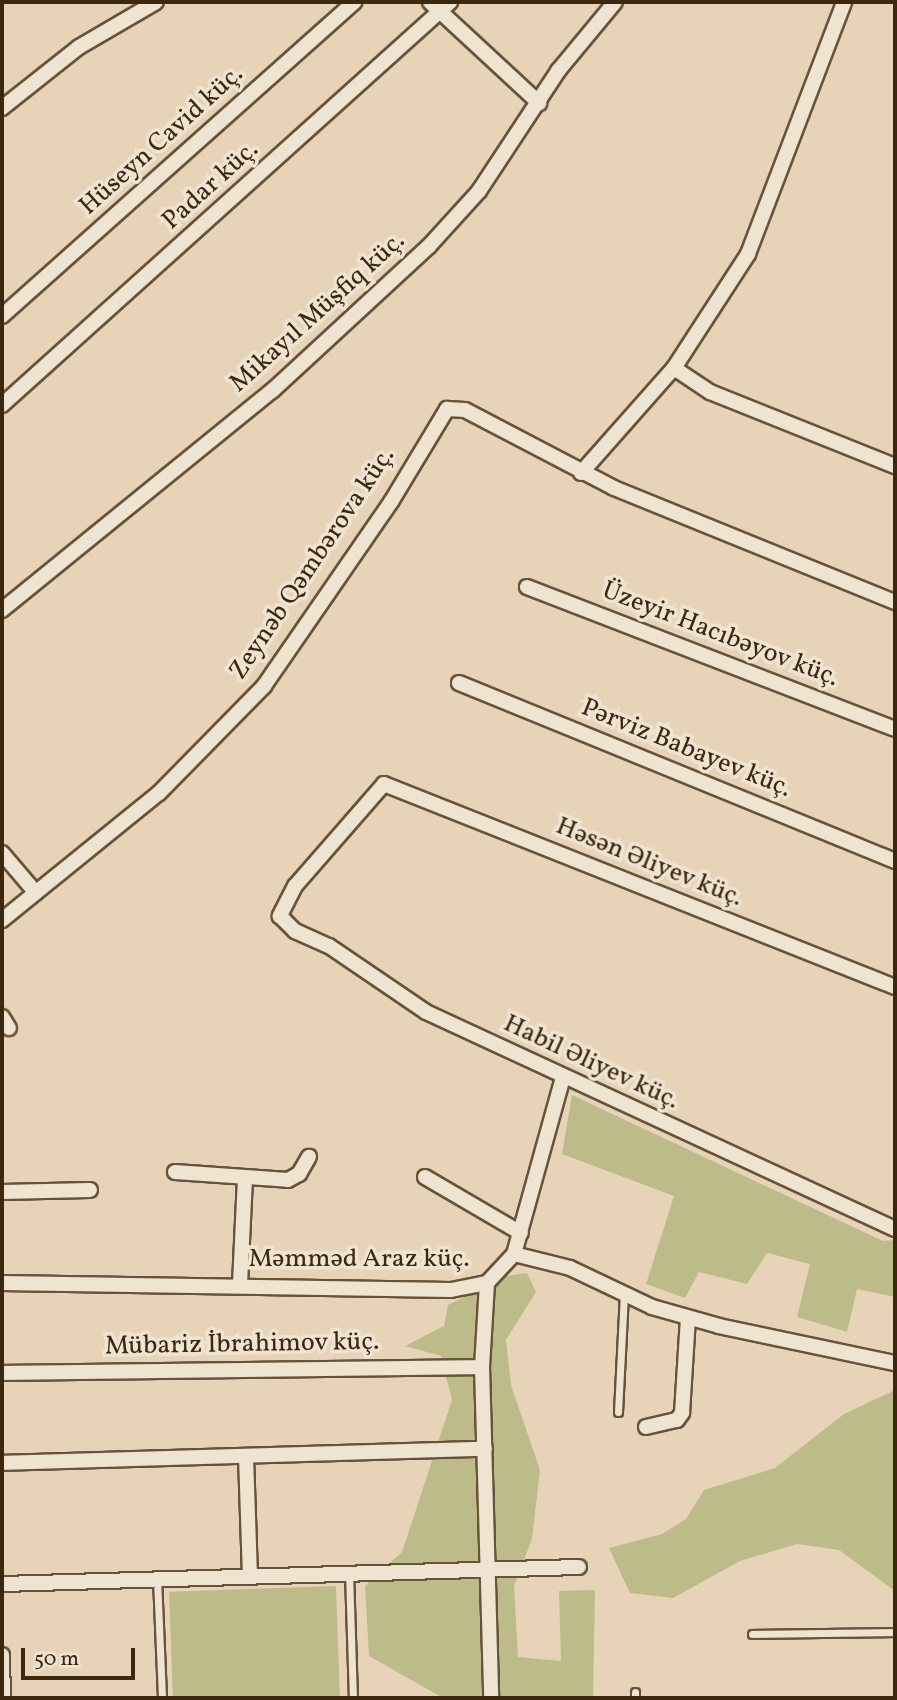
<!DOCTYPE html>
<meta charset="utf-8">
<style>
body{margin:0}
#map{position:relative;width:897px;height:1700px;overflow:hidden;background:#e7d4b8;font-family:Vollkorn,serif}
div>[style]{position:absolute}
.green>*{inset:0;background:#bdbb8a;transform-origin:0 0}
.roads{filter:drop-shadow(2px 0 #675339) drop-shadow(-2px 0 #675339) drop-shadow(0 2px #675339) drop-shadow(0 -2px #675339)}
.service>*{height:7px;margin:-3.5px;padding:0 3.5px;transform-origin:3.5px;border-radius:3.5px;background:#efe3d1}
.minor>*{height:14px;margin:-7px;padding:0 7px;transform-origin:7px;border-radius:7px;background:#efe3d1}
span{translate:-50% -50%;white-space:nowrap;text-align:center;line-height:1.15;-webkit-text-stroke:7px #efe3d1;paint-order:stroke}
.street-label{font-size:26px;color:#3c280f}
.frame{position:absolute;inset:0;border:4px solid #3c280f;pointer-events:none}
.scale{position:absolute;left:21px;top:1648px;width:114px;height:32px;box-sizing:border-box;border:4px solid #3c280f;border-top:0;padding-left:9px;font-size:21px;line-height:24px;white-space:nowrap;color:#3c280f;-webkit-text-stroke:5px #efe3d1;paint-order:stroke}
</style>
<div id="map">
<div class="green">
<div style="clip-path:polygon(572px 1095px,883px 1241px,895px 1240px,895px 1297px,857px 1289px,847px 1332px,797px 1317px,810px 1264px,767px 1253px,747px 1284px,699px 1272px,685px 1298px,646px 1284px,674px 1196px,562px 1154px)"></div>
<div style="clip-path:polygon(527px 1273px,536px 1292px,506px 1340px,511px 1385px,540px 1470px,532px 1539px,514px 1586px,518px 1657px,561px 1661px,559px 1591px,595px 1590px,593px 1698px,443px 1698px,369px 1656px,365px 1586px,402px 1552px,452px 1400px,441px 1356px,405px 1346px,444px 1326px,448px 1305px,507px 1276px)"></div>
<div style="clip-path:polygon(895px 1390px,895px 1591px,839px 1550px,797px 1544px,740px 1561px,673px 1598px,630px 1593px,609px 1548px,662px 1534px,686px 1519px,704px 1490px,775px 1468px,844px 1414px)"></div>
<div style="left:336px;top:1586px;width:112px;height:167px;rotate:88deg"></div>
</div>
<div class="roads">
<div class="service">
<div style="left:618px;top:1412px;width:118px;rotate:-87.1deg"></div>
<div style="left:349px;top:1572px;width:126px;rotate:88.2deg"></div>
<div style="left:157px;top:1578px;width:120px;rotate:87.6deg"></div>
<div style="left:752px;top:1634px;width:143px;rotate:-0.8deg"></div>
<div style="left:635px;top:1698px;width:6px;rotate:-90deg"></div>
</div>
<div class="minor">
<div style="left:430px;top:2px;width:149px;rotate:42.8deg"></div>
<div style="left:2px;top:108px;width:98px;rotate:-38.4deg"></div>
<div style="left:79px;top:47px;width:89px;rotate:-30.3deg"></div>
<div style="left:2px;top:316px;width:472px;rotate:-41.7deg"></div>
<div style="left:674px;top:368px;width:43px;rotate:33.7deg"></div>
<div style="left:710px;top:392px;width:199px;rotate:21.8deg"></div>
<div style="left:2px;top:405px;width:603px;rotate:-41.97deg"></div>
<div style="left:581px;top:473px;width:140px;rotate:-48.5deg"></div>
<div style="left:674px;top:368px;width:136px;rotate:-57deg"></div>
<div style="left:748px;top:254px;width:270px;rotate:-69.1deg"></div>
<div style="left:527px;top:587px;width:394px;rotate:21.1deg"></div>
<div style="left:2px;top:610px;width:349px;rotate:-39.1deg"></div>
<div style="left:273px;top:390px;width:212px;rotate:-42.7deg"></div>
<div style="left:429px;top:246px;width:74px;rotate:-47.7deg"></div>
<div style="left:479px;top:191px;width:144px;rotate:-56.6deg"></div>
<div style="left:558px;top:71px;width:89px;rotate:-50.4deg"></div>
<div style="left:459px;top:683px;width:471px;rotate:22.2deg"></div>
<div style="left:2px;top:853px;width:52px;rotate:49.6deg"></div>
<div style="left:2px;top:920px;width:202px;rotate:-39deg"></div>
<div style="left:159px;top:793px;width:150px;rotate:-45.5deg"></div>
<div style="left:264px;top:686px;width:224px;rotate:-55.4deg"></div>
<div style="left:391px;top:502px;width:109px;rotate:-58.9deg"></div>
<div style="left:447px;top:409px;width:18px;rotate:3deg"></div>
<div style="left:465px;top:410px;width:168px;rotate:27.6deg"></div>
<div style="left:614px;top:488px;width:303px;rotate:22.1deg"></div>
<div style="left:895px;top:987px;width:550px;rotate:-158.33deg"></div>
<div style="left:384px;top:784px;width:135px;rotate:131.1deg"></div>
<div style="left:295px;top:886px;width:34px;rotate:117deg"></div>
<div style="left:280px;top:916px;width:21px;rotate:45deg"></div>
<div style="left:295px;top:931px;width:37px;rotate:24deg"></div>
<div style="left:329px;top:946px;width:117px;rotate:34.2deg"></div>
<div style="left:426px;top:1012px;width:517px;rotate:24.83deg"></div>
<div style="left:2px;top:1017px;width:13px;rotate:58deg"></div>
<div style="left:175px;top:1172px;width:113px;rotate:4deg"></div>
<div style="left:288px;top:1180px;width:13px;rotate:-29deg"></div>
<div style="left:299px;top:1174px;width:20px;rotate:-60deg"></div>
<div style="left:425px;top:1177px;width:111px;rotate:30.3deg"></div>
<div style="left:2px;top:1192px;width:88px;rotate:-1.3deg"></div>
<div style="left:514px;top:1254px;width:184px;rotate:-74.5deg"></div>
<div style="left:2px;top:1283px;width:449px;rotate:0.9deg"></div>
<div style="left:451px;top:1290px;width:37px;rotate:-11deg"></div>
<div style="left:487px;top:1283px;width:40px;rotate:-47deg"></div>
<div style="left:514px;top:1254px;width:58px;rotate:14deg"></div>
<div style="left:570px;top:1268px;width:91px;rotate:25.4deg"></div>
<div style="left:652px;top:1307px;width:70px;rotate:15.8deg"></div>
<div style="left:719px;top:1326px;width:180px;rotate:11.9deg"></div>
<div style="left:487px;top:1283px;width:84px;rotate:93.4deg"></div>
<div style="left:482px;top:1367px;width:331px;rotate:88.4deg"></div>
<div style="left:240px;top:1284px;width:105px;rotate:-87.3deg"></div>
<div style="left:2px;top:1373px;width:480px;rotate:-0.7deg"></div>
<div style="left:646px;top:1427px;width:32px;rotate:-13deg"></div>
<div style="left:677px;top:1420px;width:9px;rotate:-54deg"></div>
<div style="left:682px;top:1413px;width:95px;rotate:-86.4deg"></div>
<div style="left:246px;top:1456px;width:118px;rotate:88.1deg"></div>
<div style="left:2px;top:1463px;width:483px;rotate:-1.7deg"></div>
<div style="left:2px;top:1584px;width:577px;rotate:-1.69deg"></div>
<div style="left:2px;top:1655px;width:43px;rotate:88.7deg"></div>
</div>
</div>
<div class="street-label">
<span style="left:162px;top:141px;rotate:-42deg">Hüseyn Cavid küç.</span>
<span style="left:211px;top:186px;rotate:-42deg">Padar küç.</span>
<span style="left:318px;top:313px;rotate:-42deg">Mikayıl Müşfiq küç.</span>
<span style="left:313px;top:564px;rotate:-56deg">Zeynəb Qəmbərova küç.</span>
<span style="left:720px;top:635px;rotate:21deg">Üzeyir Hacıbəyov küç.</span>
<span style="left:686px;top:749px;rotate:22deg">Pərviz Babayev küç.</span>
<span style="left:649px;top:863px;rotate:22deg">Həsən Əliyev küç.</span>
<span style="left:591px;top:1063px;rotate:25deg">Habil Əliyev küç.</span>
<span style="left:359px;top:1260px">Məmməd Araz küç.</span>
<span style="left:242px;top:1345px;rotate:-1deg">Mübariz İbrahimov küç.</span>
</div>
<div class="frame"></div>
<div class="scale">50 m</div>
</div>
